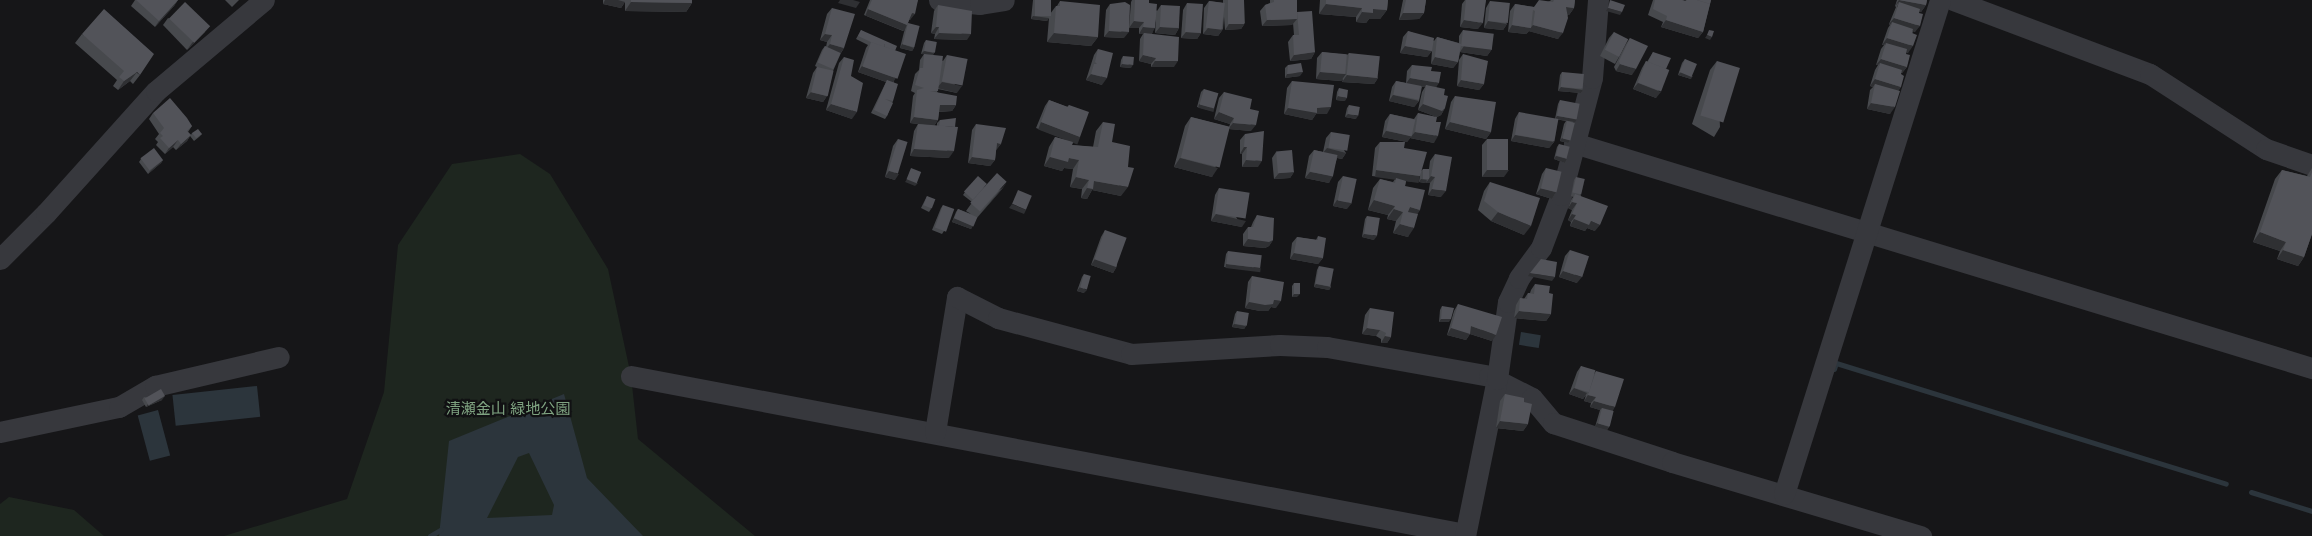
<!DOCTYPE html>
<meta charset="utf-8">
<style>
body{margin:0}
#map{position:relative;width:2312px;height:536px;overflow:hidden;background:#161618;font-family:Jost,"Noto Sans JP",sans-serif}
div>[style]{position:absolute}
.green>*{inset:0;background:#1e261f}
.water>*{inset:0;background:#2c353c;transform-origin:0 0}
.stream>*{height:5px;margin:-2.5px;padding:0 2.5px;transform-origin:2.5px;border-radius:2.5px;background:#2c353c}
.minor>*{height:21px;margin:-10.5px;padding:0 10.5px;transform-origin:10.5px;border-radius:10.5px;background:#37383d}
.wall>*{inset:0;background:#47494d}
.shaded-wall>*{inset:0;background:#2f3033;transform-origin:0 0}
.building>*{inset:0;background:#525359;transform-origin:0 0}
span{translate:-50% -50%;white-space:nowrap;text-align:center;line-height:1.15;-webkit-text-stroke:4.5px #111113;paint-order:stroke}
.park-label{font-size:15px;color:#7fa381}
</style>
<div id="map">
<div class="green">
<div style="clip-path:polygon(520px 154px,550px 174px,608px 269px,631px 376px,638px 439px,755px 536px,224px 536px,347px 499px,384px 392px,398px 245px,452px 164px)"></div>
<div style="clip-path:polygon(9px 497px,74px 510px,104px 536px,0 536px,0 504px)"></div>
</div>
<div class="water">
<div style="left:1521px;top:332px;width:20px;height:13px;rotate:9deg"></div>
<div style="left:257px;top:386px;width:31px;height:85px;rotate:84deg"></div>
<div style="clip-path:polygon(evenodd,564px 394px,587px 478px,643px 536px,439px 536px,449px 441px,564px 394px,529px 453px,554px 505px,552px 515px,487px 518px,518px 457px,529px 453px)"></div>
<div style="left:158px;top:410px;width:47px;height:21px;rotate:75deg"></div>
</div>
<div class="stream">
<div style="left:1834px;top:369px;width:6px;rotate:-72deg"></div>
<div style="left:1836px;top:363px;width:408px;rotate:17.2deg"></div>
<div style="left:2251px;top:492px;width:64px;rotate:17.3deg"></div>
<div style="left:430px;top:536px;width:12px;rotate:-31deg"></div>
</div>
<div class="minor">
<div style="left:939px;top:0;width:41px;rotate:5.6deg"></div>
<div style="left:980px;top:4px;width:24px;rotate:-9deg"></div>
<div style="left:1953px;top:0;width:210px;rotate:20.6deg"></div>
<div style="left:2150px;top:74px;width:138px;rotate:32.9deg"></div>
<div style="left:2266px;top:149px;width:49px;rotate:19.2deg"></div>
<div style="left:1574px;top:143px;width:772px;rotate:16.96deg"></div>
<div style="left:0;top:259px;width:65px;rotate:-45deg"></div>
<div style="left:46px;top:213px;width:164px;rotate:-48deg"></div>
<div style="left:156px;top:91px;width:141px;rotate:-40.1deg"></div>
<div style="left:631px;top:376px;width:849px;rotate:10.73deg"></div>
<div style="left:0;top:432px;width:122px;rotate:-11.9deg"></div>
<div style="left:119px;top:407px;width:42px;rotate:-30.3deg"></div>
<div style="left:155px;top:386px;width:127px;rotate:-13.2deg"></div>
<div style="left:935px;top:432px;width:137px;rotate:-80.7deg"></div>
<div style="left:957px;top:297px;width:46px;rotate:27.1deg"></div>
<div style="left:998px;top:318px;width:138px;rotate:15.1deg"></div>
<div style="left:1131px;top:354px;width:149px;rotate:-3.5deg"></div>
<div style="left:1280px;top:345px;width:47px;rotate:2.4deg"></div>
<div style="left:1327px;top:347px;width:165px;rotate:10.1deg"></div>
<div style="left:1489px;top:376px;width:48px;rotate:27.1deg"></div>
<div style="left:1532px;top:398px;width:33px;rotate:50deg"></div>
<div style="left:1553px;top:423px;width:125px;rotate:18.1deg"></div>
<div style="left:1672px;top:462px;width:260px;rotate:16.6deg"></div>
<div style="left:1784px;top:494px;width:518px;rotate:-72.47deg"></div>
<div style="left:1465px;top:536px;width:160px;rotate:-78.5deg"></div>
<div style="left:1497px;top:379px;width:78px;rotate:-81.9deg"></div>
<div style="left:1508px;top:302px;width:26px;rotate:-65deg"></div>
<div style="left:1519px;top:278px;width:37px;rotate:-54deg"></div>
<div style="left:1541px;top:248px;width:57px;rotate:-69.3deg"></div>
<div style="left:1561px;top:195px;width:121px;rotate:-75.2deg"></div>
<div style="left:1592px;top:78px;width:78px;rotate:-85.6deg"></div>
</div>
<div class="wall">
<div style="clip-path:polygon(135px 0,178px 0,174px 6px,155px 27px,131px 6px)"></div>
<div style="clip-path:polygon(225px 0,239px 0,232px 7px)"></div>
<div style="clip-path:polygon(603px 0,692px 0,692px 3px,686px 12px,625px 11px,625px 2px,621px 8px,603px 4px)"></div>
<div style="clip-path:polygon(870px 0,918px 0,910px 20px,909px 20px,908px 23px,914px 48px,912px 51px,900px 48px,905px 28px,903px 31px,864px 15px)"></div>
<div style="clip-path:polygon(1033px 0,1051px 0,1050px 14px,1056px 6px,1057px 6px,1060px 1px,1098px 37px,1091px 46px,1047px 42px,1049px 18px,1047px 21px,1031px 19px)"></div>
<div style="clip-path:polygon(1132px 0,1149px 0,1149px 3px,1157px 11px,1161px 5px,1179px 28px,1175px 35px,1155px 33px,1156px 19px,1152px 34px,1174px 67px,1151px 67px,1151px 64px,1139px 61px,1140px 39px,1143px 34px,1139px 34px,1139px 28px,1129px 28px,1131px 2px)"></div>
<div style="clip-path:polygon(1223px 0,1244px 0,1245px 23px,1241px 29px,1225px 30px,1224px 17px,1223px 29px,1218px 36px,1203px 34px,1204px 8px,1209px 1px,1223px 3px)"></div>
<div style="clip-path:polygon(1270px 0,1297px 0,1297px 13px,1297px 12px,1315px 52px,1311px 59px,1290px 61px,1288px 42px,1293px 35px,1294px 35px,1293px 23px,1292px 25px,1262px 26px,1260px 11px,1265px 5px,1270px 3px)"></div>
<div style="clip-path:polygon(1320px 0,1388px 0,1387px 10px,1380px 19px,1369px 19px,1366px 23px,1356px 22px,1356px 17px,1319px 14px)"></div>
<div style="clip-path:polygon(1403px 0,1426px 0,1424px 13px,1419px 19px,1399px 20px)"></div>
<div style="clip-path:polygon(1465px 0,1486px 0,1478px 29px,1460px 27px,1462px 4px)"></div>
<div style="clip-path:polygon(1551px 0,1575px 0,1574px 8px,1569px 15px,1568px 14px,1558px 39px,1529px 31px,1526px 34px,1508px 32px,1510px 11px,1515px 4px,1534px 7px,1550px 1px)"></div>
<div style="clip-path:polygon(1653px 0,1682px 0,1685px 1px,1686px 0,1711px 0,1703px 32px,1698px 38px,1661px 27px,1663px 22px,1648px 15px)"></div>
<div style="clip-path:polygon(1897px 0,1927px 0,1926px 5px,1921px 12px,1919px 11px,1915px 32px,1913px 31px,1908px 53px,1906px 52px,1907px 67px,1902px 73px,1901px 73px,1901px 87px,1898px 91px,1890px 114px,1867px 109px,1870px 90px,1873px 87px,1870px 86px,1875px 70px,1878px 65px,1876px 65px,1881px 49px,1884px 45px,1882px 45px,1888px 28px,1890px 25px,1889px 24px,1896px 7px,1895px 6px)"></div>
<div style="clip-path:polygon(1490px 1px,1507px 24px,1503px 30px,1484px 28px,1486px 8px)"></div>
<div style="clip-path:polygon(1187px 3px,1201px 33px,1197px 39px,1181px 38px,1183px 10px)"></div>
<div style="clip-path:polygon(1110px 4px,1124px 38px,1104px 37px,1106px 10px)"></div>
<div style="clip-path:polygon(938px 5px,967px 40px,934px 39px,935px 34px,931px 33px,934px 11px)"></div>
<div style="clip-path:polygon(832px 8px,844px 48px,841px 53px,833px 71px,827px 96px,823px 102px,806px 98px,813px 73px,817px 67px,815px 66px,822px 50px,825px 46px,826px 47px,827px 42px,820px 40px,827px 14px)"></div>
<div style="clip-path:polygon(168px 18px,205px 32px,187px 50px,163px 25px)"></div>
<div style="clip-path:polygon(861px 30px,895px 51px,893px 101px,887px 116px,885px 119px,871px 113px,886px 82px,858px 72px,866px 48px,868px 45px,856px 39px)"></div>
<div style="clip-path:polygon(1463px 30px,1492px 49px,1487px 56px,1460px 52px,1458px 62px,1453px 68px,1431px 64px,1432px 51px,1427px 57px,1400px 53px,1403px 37px,1408px 31px,1434px 41px,1437px 37px,1459px 43px,1459px 36px)"></div>
<div style="clip-path:polygon(1614px 32px,1619px 57px,1615px 64px,1600px 56px,1609px 38px)"></div>
<div style="clip-path:polygon(82px 34px,140px 75px,133px 84px,130px 81px,118px 90px,113px 86px,117px 80px,75px 43px)"></div>
<div style="clip-path:polygon(1630px 38px,1632px 75px,1616px 71px,1614px 67px,1626px 44px)"></div>
<div style="clip-path:polygon(926px 40px,934px 53px,933px 55px,943px 61px,947px 55px,957px 93px,938px 89px,937px 92px,956px 105px,952px 111px,939px 112px,938px 120px,934px 126px,937px 126px,937px 123px,940px 120px,949px 158px,910px 156px,914px 131px,918px 124px,925px 125px,910px 123px,913px 96px,915px 93px,911px 91px,915px 74px,919px 70px,920px 60px,924px 54px,921px 54px,924px 43px)"></div>
<div style="clip-path:polygon(1098px 49px,1102px 85px,1086px 80px,1094px 55px)"></div>
<div style="clip-path:polygon(1322px 52px,1347px 55px,1349px 53px,1378px 78px,1374px 84px,1342px 82px,1343px 79px,1341px 81px,1316px 79px,1317px 58px)"></div>
<div style="clip-path:polygon(1653px 52px,1666px 69px,1656px 98px,1633px 89px,1642px 68px,1646px 61px,1647px 62px)"></div>
<div style="clip-path:polygon(1463px 54px,1484px 84px,1479px 90px,1457px 86px,1459px 60px)"></div>
<div style="clip-path:polygon(1123px 56px,1131px 68px,1120px 67px,1121px 60px)"></div>
<div style="clip-path:polygon(844px 57px,851px 76px,852px 119px,826px 110px,839px 63px)"></div>
<div style="clip-path:polygon(1685px 59px,1691px 79px,1678px 75px,1682px 63px)"></div>
<div style="clip-path:polygon(1717px 61px,1720px 127px,1714px 137px,1692px 124px,1710px 70px)"></div>
<div style="clip-path:polygon(1288px 65px,1300px 76px,1285px 78px,1285px 68px)"></div>
<div style="clip-path:polygon(1412px 65px,1431px 71px,1436px 87px,1444px 95px,1445px 108px,1441px 115px,1437px 117px,1418px 110px,1422px 92px,1425px 87px,1422px 87px,1419px 101px,1414px 107px,1389px 101px,1392px 87px,1396px 81px,1406px 83px,1407px 71px)"></div>
<div style="clip-path:polygon(1562px 72px,1583px 90px,1581px 93px,1558px 91px,1560px 75px)"></div>
<div style="clip-path:polygon(1292px 81px,1327px 114px,1316px 114px,1312px 120px,1284px 114px,1287px 88px)"></div>
<div style="clip-path:polygon(1339px 88px,1345px 101px,1336px 100px,1337px 92px)"></div>
<div style="clip-path:polygon(1204px 89px,1212px 111px,1197px 107px,1201px 92px)"></div>
<div style="clip-path:polygon(1224px 92px,1250px 109px,1251px 131px,1229px 129px,1212px 177px,1174px 167px,1185px 126px,1191px 117px,1229px 127px,1230px 124px,1214px 119px,1219px 98px)"></div>
<div style="clip-path:polygon(1455px 96px,1491px 132px,1486px 139px,1445px 129px,1451px 102px)"></div>
<div style="clip-path:polygon(1049px 100px,1067px 107px,1069px 105px,1080px 137px,1076px 143px,1073px 142px,1072px 145px,1093px 147px,1096px 131px,1103px 122px,1112px 142px,1121px 196px,1092px 190px,1087px 199px,1081px 198px,1082px 189px,1070px 187px,1073px 169px,1064px 168px,1062px 171px,1044px 166px,1049px 147px,1055px 137px,1072px 142px,1036px 128px,1045px 106px)"></div>
<div style="clip-path:polygon(1560px 100px,1573px 122px,1568px 143px,1560px 141px,1564px 124px,1566px 121px,1555px 119px,1558px 104px)"></div>
<div style="clip-path:polygon(1349px 105px,1356px 119px,1345px 117px,1347px 108px)"></div>
<div style="clip-path:polygon(1519px 112px,1554px 142px,1549px 148px,1511px 141px,1515px 119px)"></div>
<div style="clip-path:polygon(153px 113px,192px 126px,188px 132px,191px 135px,192px 133px,202px 134px,199px 137px,194px 141px,190px 136px,187px 141px,176px 150px,173px 147px,165px 154px,156px 145px,158px 142px,155px 139px,159px 134px,149px 119px)"></div>
<div style="clip-path:polygon(1418px 113px,1436px 122px,1434px 143px,1410px 138px,1407px 142px,1382px 137px,1385px 121px,1390px 114px,1414px 119px)"></div>
<div style="clip-path:polygon(976px 124px,1001px 144px,996px 150px,995px 160px,990px 166px,968px 163px,972px 130px)"></div>
<div style="clip-path:polygon(1331px 132px,1346px 153px,1342px 159px,1337px 158px,1329px 183px,1305px 178px,1309px 156px,1314px 150px,1323px 152px,1326px 138px)"></div>
<div style="clip-path:polygon(1245px 134px,1258px 167px,1242px 167px,1242px 154px,1240px 154px,1240px 140px)"></div>
<div style="clip-path:polygon(898px 139px,895px 180px,885px 177px,893px 146px)"></div>
<div style="clip-path:polygon(1487px 139px,1504px 177px,1482px 177px,1482px 145px)"></div>
<div style="clip-path:polygon(1380px 142px,1404px 148px,1421px 171px,1423px 169px,1429px 169px,1430px 161px,1435px 154px,1441px 197px,1428px 195px,1430px 183px,1426px 183px,1427px 181px,1425px 183px,1419px 182px,1420px 175px,1416px 182px,1406px 181px,1405px 186px,1420px 210px,1417px 214px,1408px 237px,1393px 233px,1396px 221px,1387px 219px,1388px 215px,1368px 210px,1373px 188px,1380px 179px,1393px 182px,1395px 179px,1372px 176px,1375px 148px)"></div>
<div style="clip-path:polygon(1559px 144px,1567px 159px,1565px 163px,1554px 159px,1557px 147px)"></div>
<div style="clip-path:polygon(1276px 152px,1294px 172px,1290px 178px,1274px 179px,1272px 158px)"></div>
<div style="clip-path:polygon(141px 159px,163px 160px,161px 163px,148px 174px,139px 162px)"></div>
<div style="clip-path:polygon(1546px 168px,1556px 192px,1552px 199px,1536px 194px,1542px 174px)"></div>
<div style="clip-path:polygon(2312px 168px,2312px 234px,2304px 257px,2298px 266px,2277px 259px,2280px 251px,2253px 242px,2275px 179px,2282px 170px,2307px 176px)"></div>
<div style="clip-path:polygon(1343px 176px,1347px 209px,1333px 206px,1338px 182px)"></div>
<div style="clip-path:polygon(1576px 177px,1581px 196px,1595px 231px,1587px 228px,1585px 231px,1570px 226px,1571px 222px,1568px 220px,1572px 210px,1568px 208px,1571px 200px,1573px 197px,1571px 196px,1574px 180px)"></div>
<div style="clip-path:polygon(1490px 182px,1524px 235px,1491px 221px,1478px 210px,1484px 191px)"></div>
<div style="clip-path:polygon(985px 187px,972px 202px,963px 195px,965px 192px)"></div>
<div style="clip-path:polygon(1003px 188px,976px 219px,971px 229px,952px 222px,956px 212px,958px 209px,971px 214px,966px 211px,971px 204px)"></div>
<div style="clip-path:polygon(1219px 188px,1242px 227px,1211px 221px,1215px 195px)"></div>
<div style="clip-path:polygon(927px 196px,931px 209px,929px 212px,921px 208px)"></div>
<div style="clip-path:polygon(943px 205px,944px 231px,942px 234px,932px 230px,941px 208px)"></div>
<div style="clip-path:polygon(1257px 215px,1273px 240px,1269px 246px,1265px 248px,1243px 246px,1243px 234px,1248px 227px,1251px 227px,1253px 222px)"></div>
<div style="clip-path:polygon(1367px 216px,1374px 240px,1362px 237px,1365px 219px)"></div>
<div style="clip-path:polygon(1105px 230px,1117px 266px,1113px 273px,1091px 265px,1101px 237px)"></div>
<div style="clip-path:polygon(1318px 236px,1323px 258px,1318px 264px,1290px 259px,1292px 243px,1297px 237px,1316px 240px)"></div>
<div style="clip-path:polygon(1570px 250px,1577px 283px,1559px 277px,1565px 256px)"></div>
<div style="clip-path:polygon(1228px 251px,1259px 271px,1224px 267px,1226px 254px)"></div>
<div style="clip-path:polygon(1319px 266px,1331px 287px,1329px 290px,1314px 287px,1317px 270px)"></div>
<div style="clip-path:polygon(1084px 274px,1084px 293px,1077px 291px,1082px 277px)"></div>
<div style="clip-path:polygon(1252px 276px,1276px 308px,1271px 307px,1268px 311px,1260px 311px,1245px 308px,1248px 282px)"></div>
<div style="clip-path:polygon(1294px 283px,1297px 297px,1292px 297px,1292px 286px)"></div>
<div style="clip-path:polygon(1535px 284px,1549px 293px,1551px 314px,1546px 321px,1514px 318px,1516px 305px,1520px 298px,1524px 299px,1528px 293px,1530px 293px,1531px 290px)"></div>
<div style="clip-path:polygon(1458px 304px,1492px 341px,1470px 334px,1466px 340px,1447px 335px,1454px 311px)"></div>
<div style="clip-path:polygon(1442px 306px,1449px 322px,1439px 322px,1440px 310px)"></div>
<div style="clip-path:polygon(1370px 308px,1391px 337px,1387px 343px,1381px 343px,1381px 339px,1376px 336px,1362px 334px,1365px 315px)"></div>
<div style="clip-path:polygon(1237px 311px,1246px 326px,1244px 329px,1232px 327px,1235px 314px)"></div>
<div style="clip-path:polygon(1581px 366px,1594px 374px,1596px 371px,1613px 411px,1609px 427px,1607px 430px,1595px 427px,1600px 410px,1590px 407px,1591px 403px,1584px 401px,1586px 395px,1583px 399px,1569px 394px,1577px 372px)"></div>
<div style="clip-path:polygon(1505px 394px,1524px 402px,1528px 424px,1523px 431px,1496px 428px,1500px 401px)"></div>
<div style="clip-path:polygon(144px 397px,162px 400px,146px 407px,142px 400px)"></div>
</div>
<div class="shaded-wall">
<div style="clip-path:polygon(178px 0,174px 6px,155px 27px,159px 21px)"></div>
<div style="clip-path:polygon(605px 0,618px 0,625px 2px,621px 8px,603px 4px)"></div>
<div style="clip-path:polygon(840px 0,853px 0,860px 2px,856px 8px,838px 3px)"></div>
<div style="clip-path:polygon(1899px 0,1926px 5px,1921px 12px,1897px 7px,1899px 2px,1895px 6px)"></div>
<div style="clip-path:polygon(631px 2px,692px 3px,686px 12px,625px 11px)"></div>
<div style="clip-path:polygon(1326px 4px,1362px 8px,1356px 17px,1319px 14px)"></div>
<div style="clip-path:polygon(1566px 7px,1574px 8px,1569px 15px,1562px 13px)"></div>
<div style="clip-path:polygon(1608px 8px,1622px 12px,1620px 15px,1606px 11px)"></div>
<div style="left:868px;top:9px;width:42px;height:7px;rotate:22deg"></div>
<div style="clip-path:polygon(1373px 9px,1387px 10px,1380px 19px,1369px 19px,1366px 23px,1356px 22px,1362px 12px)"></div>
<div style="clip-path:polygon(912px 13px,915px 14px,910px 20px,908px 19px)"></div>
<div style="clip-path:polygon(1403px 13px,1424px 13px,1419px 19px,1399px 20px)"></div>
<div style="clip-path:polygon(1033px 16px,1049px 18px,1047px 21px,1031px 19px)"></div>
<div style="clip-path:polygon(1894px 18px,1920px 26px,1915px 32px,1891px 25px,1892px 22px,1890px 25px,1889px 24px)"></div>
<div style="clip-path:polygon(1297px 19px,1292px 25px,1262px 26px,1267px 20px)"></div>
<div style="clip-path:polygon(1464px 20px,1483px 23px,1478px 29px,1460px 27px)"></div>
<div style="clip-path:polygon(1666px 20px,1703px 32px,1698px 38px,1661px 27px)"></div>
<div style="clip-path:polygon(1134px 21px,1144px 22px,1139px 28px,1129px 28px)"></div>
<div style="clip-path:polygon(1488px 21px,1507px 24px,1503px 30px,1484px 28px)"></div>
<div style="clip-path:polygon(1245px 23px,1241px 29px,1225px 30px,1229px 24px)"></div>
<div style="clip-path:polygon(1512px 25px,1531px 28px,1526px 34px,1508px 32px)"></div>
<div style="clip-path:polygon(1533px 25px,1563px 33px,1558px 39px,1528px 31px)"></div>
<div style="clip-path:polygon(210px 26px,205px 32px,187px 50px,192px 43px)"></div>
<div style="clip-path:polygon(936px 27px,939px 27px,935px 34px,931px 33px)"></div>
<div style="clip-path:polygon(1143px 27px,1155px 28px,1151px 35px,1144px 33px,1143px 34px,1139px 34px)"></div>
<div style="clip-path:polygon(1160px 27px,1179px 28px,1175px 35px,1155px 33px)"></div>
<div style="clip-path:polygon(1208px 28px,1223px 29px,1218px 36px,1203px 34px)"></div>
<div style="clip-path:polygon(1109px 31px,1129px 32px,1124px 38px,1104px 37px)"></div>
<div style="clip-path:polygon(1186px 32px,1201px 33px,1197px 39px,1181px 38px)"></div>
<div style="clip-path:polygon(939px 33px,971px 34px,967px 40px,934px 39px)"></div>
<div style="clip-path:polygon(1054px 33px,1098px 37px,1091px 46px,1047px 42px)"></div>
<div style="clip-path:polygon(825px 34px,832px 35px,827px 42px,820px 40px)"></div>
<div style="clip-path:polygon(1707px 35px,1712px 37px,1710px 40px,1705px 38px)"></div>
<div style="clip-path:polygon(1887px 38px,1913px 46px,1908px 53px,1885px 45px,1886px 43px,1884px 45px,1882px 45px)"></div>
<div style="clip-path:polygon(830px 44px,844px 48px,840px 54px,825px 50px)"></div>
<div style="clip-path:polygon(902px 44px,914px 48px,912px 51px,900px 48px)"></div>
<div style="clip-path:polygon(1405px 46px,1432px 51px,1427px 57px,1400px 53px)"></div>
<div style="clip-path:polygon(1464px 46px,1492px 49px,1487px 56px,1460px 52px)"></div>
<div style="clip-path:polygon(924px 51px,934px 53px,932px 56px,921px 54px)"></div>
<div style="clip-path:polygon(1315px 52px,1311px 59px,1290px 61px,1294px 55px)"></div>
<div style="clip-path:polygon(1143px 55px,1156px 58px,1151px 64px,1139px 61px)"></div>
<div style="clip-path:polygon(1435px 57px,1458px 62px,1453px 68px,1431px 64px)"></div>
<div style="clip-path:polygon(1881px 59px,1907px 67px,1902px 73px,1879px 66px,1880px 63px,1878px 65px,1876px 65px)"></div>
<div style="clip-path:polygon(1155px 61px,1178px 61px,1174px 67px,1151px 67px)"></div>
<div style="clip-path:polygon(1122px 64px,1133px 65px,1131px 68px,1120px 67px)"></div>
<div style="clip-path:polygon(1620px 64px,1636px 69px,1632px 75px,1616px 71px)"></div>
<div style="clip-path:polygon(862px 66px,896px 78px,892px 84px,887px 80px,886px 82px,858px 72px)"></div>
<div style="clip-path:polygon(137px 72px,130px 81px,118px 90px,124px 81px)"></div>
<div style="clip-path:polygon(1303px 72px,1300px 76px,1285px 78px,1287px 74px)"></div>
<div style="clip-path:polygon(1320px 72px,1346px 74px,1341px 81px,1316px 79px)"></div>
<div style="clip-path:polygon(1681px 72px,1693px 76px,1691px 79px,1678px 75px)"></div>
<div style="clip-path:polygon(1091px 74px,1107px 78px,1102px 85px,1086px 80px)"></div>
<div style="clip-path:polygon(1347px 75px,1378px 78px,1374px 84px,1342px 82px)"></div>
<div style="clip-path:polygon(1410px 78px,1439px 83px,1435px 89px,1426px 85px,1425px 87px,1405px 85px)"></div>
<div style="clip-path:polygon(1875px 79px,1901px 87px,1896px 94px,1875px 84px,1873px 87px,1870px 86px)"></div>
<div style="clip-path:polygon(1461px 80px,1484px 84px,1479px 90px,1457px 86px)"></div>
<div style="clip-path:polygon(942px 82px,962px 86px,957px 93px,937px 88px)"></div>
<div style="clip-path:polygon(1638px 83px,1661px 92px,1656px 98px,1633px 89px)"></div>
<div style="clip-path:polygon(1561px 87px,1583px 90px,1581px 93px,1558px 91px)"></div>
<div style="clip-path:polygon(811px 92px,827px 96px,823px 102px,806px 98px)"></div>
<div style="clip-path:polygon(1393px 95px,1419px 101px,1414px 107px,1389px 101px)"></div>
<div style="clip-path:polygon(1338px 96px,1347px 98px,1345px 101px,1336px 100px)"></div>
<div style="clip-path:polygon(1871px 103px,1895px 107px,1890px 114px,1867px 109px)"></div>
<div style="clip-path:polygon(831px 104px,857px 112px,852px 119px,826px 110px)"></div>
<div style="left:1199px;top:104px;width:16px;height:4px;rotate:15deg"></div>
<div style="clip-path:polygon(1423px 104px,1445px 108px,1441px 115px,1437px 117px,1418px 110px)"></div>
<div style="clip-path:polygon(940px 105px,956px 105px,952px 111px,935px 112px)"></div>
<div style="clip-path:polygon(1331px 107px,1327px 114px,1316px 114px,1312px 120px,1284px 114px,1288px 108px)"></div>
<div style="clip-path:polygon(1219px 112px,1234px 118px,1230px 124px,1214px 119px)"></div>
<div style="clip-path:polygon(1348px 114px,1358px 116px,1356px 119px,1345px 117px)"></div>
<div style="clip-path:polygon(1557px 116px,1577px 119px,1575px 122px,1555px 119px)"></div>
<div style="clip-path:polygon(914px 117px,938px 120px,934px 126px,910px 123px)"></div>
<div style="left:1041px;top:122px;width:42px;height:8px;rotate:21deg"></div>
<div style="clip-path:polygon(1450px 122px,1491px 132px,1486px 139px,1445px 129px)"></div>
<div style="clip-path:polygon(1233px 123px,1256px 125px,1251px 131px,1228px 129px)"></div>
<div style="clip-path:polygon(1386px 131px,1412px 136px,1407px 142px,1382px 137px)"></div>
<div style="clip-path:polygon(1415px 132px,1438px 136px,1434px 143px,1410px 138px)"></div>
<div style="clip-path:polygon(191px 135px,187px 141px,176px 150px,181px 144px)"></div>
<div style="clip-path:polygon(1515px 135px,1554px 142px,1549px 148px,1511px 141px)"></div>
<div style="clip-path:polygon(1562px 138px,1570px 140px,1568px 143px,1560px 141px)"></div>
<div style="clip-path:polygon(178px 140px,173px 147px,165px 154px,169px 148px)"></div>
<div style="clip-path:polygon(997px 143px,1001px 144px,996px 150px)"></div>
<div style="clip-path:polygon(1244px 147px,1247px 147px,1242px 154px,1240px 154px)"></div>
<div style="clip-path:polygon(1327px 148px,1346px 153px,1342px 159px,1322px 154px)"></div>
<div style="clip-path:polygon(914px 149px,954px 151px,949px 158px,910px 156px)"></div>
<div style="clip-path:polygon(1556px 156px,1567px 159px,1565px 163px,1554px 159px)"></div>
<div style="clip-path:polygon(972px 157px,995px 160px,990px 166px,968px 163px)"></div>
<div style="clip-path:polygon(1050px 157px,1069px 158px,1079px 160px,1073px 169px,1064px 168px,1062px 171px,1044px 166px)"></div>
<div style="clip-path:polygon(1180px 158px,1218px 168px,1212px 177px,1174px 167px)"></div>
<div style="clip-path:polygon(163px 160px,161px 163px,148px 174px,150px 171px)"></div>
<div style="clip-path:polygon(1246px 160px,1262px 161px,1258px 167px,1242px 167px)"></div>
<div style="left:1376px;top:170px;width:44px;height:7px;rotate:8deg"></div>
<div style="clip-path:polygon(1487px 170px,1509px 170px,1504px 177px,1482px 177px)"></div>
<div style="clip-path:polygon(889px 171px,899px 174px,895px 180px,885px 177px)"></div>
<div style="clip-path:polygon(1294px 172px,1290px 178px,1274px 179px,1279px 173px)"></div>
<div style="clip-path:polygon(1310px 172px,1333px 176px,1329px 183px,1305px 178px)"></div>
<div style="clip-path:polygon(1431px 176px,1435px 177px,1430px 183px,1426px 183px)"></div>
<div style="clip-path:polygon(1076px 177px,1089px 180px,1082px 189px,1070px 187px)"></div>
<div style="clip-path:polygon(907px 179px,918px 183px,915px 186px,905px 182px)"></div>
<div style="clip-path:polygon(1421px 179px,1427px 180px,1425px 183px,1419px 182px)"></div>
<div style="clip-path:polygon(1094px 181px,1128px 187px,1121px 196px,1092px 190px,1087px 199px,1081px 198px,1087px 188px)"></div>
<div style="clip-path:polygon(1007px 182px,1003px 188px,976px 219px,981px 213px)"></div>
<div style="clip-path:polygon(1541px 188px,1556px 192px,1552px 199px,1536px 194px)"></div>
<div style="clip-path:polygon(1432px 189px,1446px 191px,1441px 197px,1428px 195px)"></div>
<div style="clip-path:polygon(1337px 200px,1352px 203px,1347px 209px,1333px 206px)"></div>
<div style="clip-path:polygon(1374px 200px,1395px 206px,1388px 215px,1368px 210px)"></div>
<div style="clip-path:polygon(1572px 202px,1577px 203px,1572px 210px,1568px 208px)"></div>
<div style="clip-path:polygon(1012px 204px,1026px 210px,1024px 214px,1009px 208px)"></div>
<div style="clip-path:polygon(1410px 207px,1420px 210px,1414px 219px,1403px 216px)"></div>
<div style="clip-path:polygon(1394px 209px,1403px 212px,1396px 221px,1387px 219px)"></div>
<div style="clip-path:polygon(1498px 212px,1531px 226px,1524px 235px,1491px 221px)"></div>
<div style="clip-path:polygon(1216px 214px,1246px 221px,1242px 227px,1211px 221px)"></div>
<div style="clip-path:polygon(1572px 214px,1576px 215px,1571px 222px,1568px 220px)"></div>
<div style="clip-path:polygon(954px 218px,973px 226px,971px 229px,952px 222px)"></div>
<div style="clip-path:polygon(1574px 219px,1591px 221px,1600px 225px,1595px 231px,1587px 228px,1585px 231px,1570px 226px)"></div>
<div style="clip-path:polygon(1400px 224px,1414px 228px,1408px 237px,1393px 233px)"></div>
<div style="clip-path:polygon(2260px 232px,2286px 242px,2280px 251px,2253px 242px)"></div>
<div style="clip-path:polygon(1364px 234px,1377px 236px,1374px 240px,1362px 237px)"></div>
<div style="clip-path:polygon(1248px 239px,1273px 240px,1269px 246px,1265px 248px,1243px 246px)"></div>
<div style="clip-path:polygon(2283px 250px,2304px 257px,2298px 266px,2277px 259px)"></div>
<div style="clip-path:polygon(1294px 253px,1323px 258px,1318px 264px,1290px 259px)"></div>
<div style="clip-path:polygon(1095px 259px,1117px 266px,1113px 273px,1091px 265px)"></div>
<div style="left:1226px;top:264px;width:35px;height:4px;rotate:7deg"></div>
<div style="clip-path:polygon(1563px 271px,1582px 277px,1577px 283px,1559px 277px)"></div>
<div style="clip-path:polygon(1530px 273px,1555px 277px,1552px 281px,1528px 276px)"></div>
<div style="clip-path:polygon(1316px 284px,1331px 287px,1329px 290px,1314px 287px)"></div>
<div style="clip-path:polygon(1080px 287px,1087px 290px,1084px 293px,1077px 291px)"></div>
<div style="clip-path:polygon(1294px 294px,1300px 294px,1297px 297px,1292px 297px)"></div>
<div style="clip-path:polygon(1274px 300px,1281px 301px,1276px 308px,1271px 307px,1268px 311px,1260px 311px,1245px 308px,1249px 302px)"></div>
<div style="clip-path:polygon(1519px 311px,1551px 314px,1546px 321px,1514px 318px)"></div>
<div style="clip-path:polygon(1441px 319px,1451px 319px,1449px 322px,1439px 322px)"></div>
<div style="clip-path:polygon(1234px 324px,1246px 326px,1244px 329px,1232px 327px)"></div>
<div style="clip-path:polygon(1471px 326px,1496px 335px,1492px 341px,1470px 334px,1466px 340px,1447px 335px,1451px 328px)"></div>
<div style="clip-path:polygon(1367px 328px,1380px 330px,1376px 336px,1362px 334px)"></div>
<div style="clip-path:polygon(1385px 336px,1391px 337px,1387px 343px,1381px 343px)"></div>
<div style="clip-path:polygon(1574px 388px,1587px 393px,1583px 399px,1569px 394px)"></div>
<div style="clip-path:polygon(1588px 395px,1596px 397px,1591px 403px,1584px 401px)"></div>
<div style="clip-path:polygon(165px 396px,162px 400px,146px 407px,148px 404px)"></div>
<div style="clip-path:polygon(1594px 401px,1615px 407px,1611px 414px,1602px 408px,1600px 410px,1590px 407px)"></div>
<div style="clip-path:polygon(1500px 421px,1528px 424px,1523px 431px,1496px 428px)"></div>
<div style="clip-path:polygon(1597px 423px,1609px 427px,1607px 430px,1595px 427px)"></div>
</div>
<div class="building">
<div style="clip-path:polygon(136px 0,178px 0,159px 21px)"></div>
<div style="clip-path:polygon(631px 0,692px 0,692px 3px,631px 2px)"></div>
<div style="clip-path:polygon(872px 0,918px 0,915px 14px,912px 13px,907px 25px,868px 9px)"></div>
<div style="left:1035px;top:0;width:16px;height:16px"></div>
<div style="clip-path:polygon(1135px 0,1149px 0,1149px 3px,1157px 4px,1155px 28px,1143px 27px,1144px 22px,1134px 21px)"></div>
<div style="left:1228px;top:0;width:16px;height:24px"></div>
<div style="clip-path:polygon(1274px 0,1297px 0,1297px 19px,1267px 20px,1265px 5px,1274px 2px)"></div>
<div style="clip-path:polygon(1326px 0,1388px 0,1387px 10px,1373px 9px,1373px 13px,1362px 12px,1362px 8px,1326px 4px)"></div>
<div style="clip-path:polygon(1406px 0,1426px 0,1424px 13px,1403px 13px)"></div>
<div style="clip-path:polygon(1466px 0,1486px 0,1483px 23px,1464px 20px)"></div>
<div style="clip-path:polygon(1539px 0,1553px 2px,1554px 0,1575px 0,1574px 8px,1566px 7px,1568px 18px,1563px 33px,1533px 25px,1535px 11px,1533px 10px,1531px 28px,1512px 25px,1515px 4px,1534px 7px)"></div>
<div style="clip-path:polygon(1610px 0,1625px 5px,1622px 12px,1608px 8px)"></div>
<div style="clip-path:polygon(1655px 0,1682px 0,1686px 1px,1687px 0,1697px 0,1710px 4px,1703px 32px,1666px 20px,1667px 16px,1653px 9px)"></div>
<div style="clip-path:polygon(1697px 0,1711px 0,1710px 4px)"></div>
<div style="clip-path:polygon(1899px 0,1927px 0,1926px 5px)"></div>
<div style="clip-path:polygon(1060px 1px,1100px 5px,1098px 37px,1054px 33px,1056px 6px,1060px 6px)"></div>
<div style="left:1209px;top:1px;width:16px;height:27px;rotate:7deg"></div>
<div style="left:1490px;top:1px;width:20px;height:20px;rotate:6deg"></div>
<div style="left:185px;top:2px;width:35px;height:23px;rotate:44deg"></div>
<div style="clip-path:polygon(1125px 2px,1130px 5px,1129px 32px,1109px 31px,1110px 4px)"></div>
<div style="clip-path:polygon(1899px 2px,1920px 9px,1919px 13px,1923px 14px,1920px 26px,1894px 18px)"></div>
<div style="left:1187px;top:3px;width:16px;height:29px;rotate:4deg"></div>
<div style="clip-path:polygon(938px 5px,972px 11px,971px 34px,939px 33px,939px 27px,936px 27px)"></div>
<div style="left:1161px;top:5px;width:19px;height:22px;rotate:3deg"></div>
<div style="clip-path:polygon(832px 8px,855px 14px,844px 48px,830px 44px,832px 35px,825px 34px)"></div>
<div style="clip-path:polygon(104px 9px,154px 54px,140px 75px,137px 72px,124px 81px,119px 77px,124px 71px,82px 34px)"></div>
<div style="clip-path:polygon(1312px 11px,1315px 52px,1294px 55px,1293px 35px,1299px 35px,1297px 12px)"></div>
<div style="clip-path:polygon(1892px 22px,1913px 29px,1912px 33px,1917px 35px,1913px 46px,1887px 38px)"></div>
<div style="left:908px;top:23px;width:12px;height:22px;rotate:14deg"></div>
<div style="clip-path:polygon(861px 30px,897px 46px,895px 51px,885px 47px,885px 44px,884px 47px,873px 43px,858px 36px)"></div>
<div style="left:1463px;top:30px;width:31px;height:16px;rotate:7deg"></div>
<div style="clip-path:polygon(1709px 30px,1714px 31px,1712px 37px,1707px 35px)"></div>
<div style="clip-path:polygon(1408px 31px,1434px 38px,1432px 51px,1405px 46px)"></div>
<div style="left:1614px;top:32px;width:16px;height:20px;rotate:27deg"></div>
<div style="clip-path:polygon(1144px 33px,1179px 37px,1178px 61px,1155px 61px,1156px 58px,1143px 55px)"></div>
<div style="clip-path:polygon(1437px 37px,1461px 44px,1458px 62px,1435px 57px)"></div>
<div style="clip-path:polygon(1630px 38px,1648px 46px,1636px 69px,1620px 64px,1619px 61px)"></div>
<div style="left:926px;top:40px;width:11px;height:11px;rotate:10deg"></div>
<div style="left:871px;top:42px;width:37px;height:26px;rotate:19deg"></div>
<div style="clip-path:polygon(1886px 43px,1907px 49px,1906px 54px,1910px 55px,1907px 67px,1881px 59px)"></div>
<div style="left:825px;top:46px;width:17px;height:18px;rotate:24deg"></div>
<div style="clip-path:polygon(1098px 49px,1113px 53px,1107px 78px,1091px 74px,1094px 64px,1097px 64px,1095px 62px)"></div>
<div style="left:1322px;top:52px;width:25px;height:20px;rotate:5deg"></div>
<div style="clip-path:polygon(1653px 52px,1671px 58px,1666px 69px,1648px 62px)"></div>
<div style="left:1349px;top:53px;width:31px;height:22px;rotate:6deg"></div>
<div style="clip-path:polygon(924px 54px,943px 56px,938px 91px,930px 91px,957px 96px,956px 105px,940px 105px,938px 120px,914px 117px,917px 90px,924px 88px,915px 85px,920px 68px,923px 68px)"></div>
<div style="clip-path:polygon(1463px 54px,1488px 61px,1484px 84px,1461px 80px)"></div>
<div style="left:947px;top:55px;width:21px;height:27px;rotate:11deg"></div>
<div style="left:1123px;top:56px;width:11px;height:8px;rotate:5deg"></div>
<div style="clip-path:polygon(844px 57px,854px 60px,851px 76px,863px 83px,857px 112px,831px 104px)"></div>
<div style="left:1685px;top:59px;width:13px;height:14px;rotate:23deg"></div>
<div style="left:1646px;top:61px;width:25px;height:23px;rotate:21deg"></div>
<div style="left:1717px;top:61px;width:24px;height:57px;rotate:17deg"></div>
<div style="clip-path:polygon(1301px 63px,1303px 72px,1287px 74px,1288px 65px)"></div>
<div style="clip-path:polygon(1880px 63px,1902px 70px,1901px 74px,1904px 76px,1901px 87px,1875px 79px)"></div>
<div style="clip-path:polygon(1412px 65px,1432px 67px,1431px 71px,1441px 72px,1439px 83px,1410px 78px)"></div>
<div style="left:817px;top:67px;width:17px;height:26px;rotate:13deg"></div>
<div style="left:1562px;top:72px;width:22px;height:15px;rotate:5deg"></div>
<div style="clip-path:polygon(887px 80px,898px 84px,893px 101px,885px 99px,893px 103px,887px 116px,874px 110px)"></div>
<div style="clip-path:polygon(1292px 81px,1334px 85px,1331px 107px,1317px 108px,1317px 113px,1288px 108px)"></div>
<div style="left:1396px;top:81px;width:26px;height:14px;rotate:11deg"></div>
<div style="clip-path:polygon(1875px 84px,1900px 91px,1895px 107px,1871px 103px)"></div>
<div style="clip-path:polygon(1426px 85px,1445px 89px,1444px 95px,1448px 96px,1445px 108px,1442px 111px,1423px 104px)"></div>
<div style="clip-path:polygon(1339px 88px,1348px 90px,1347px 98px,1338px 96px)"></div>
<div style="left:1204px;top:89px;width:15px;height:16px;rotate:16deg"></div>
<div style="clip-path:polygon(1224px 92px,1252px 99px,1250px 109px,1259px 111px,1256px 125px,1233px 123px,1234px 118px,1219px 112px)"></div>
<div style="clip-path:polygon(1455px 96px,1496px 102px,1491px 132px,1450px 122px)"></div>
<div style="clip-path:polygon(170px 98px,187px 118px,192px 126px,187px 131px,191px 135px,181px 144px,178px 140px,169px 148px,160px 138px,163px 136px,160px 133px,164px 128px,153px 113px)"></div>
<div style="clip-path:polygon(1049px 100px,1068px 107px,1069px 105px,1089px 112px,1080px 137px,1041px 122px)"></div>
<div style="left:1560px;top:100px;width:20px;height:16px;rotate:11deg"></div>
<div style="left:1349px;top:105px;width:11px;height:9px;rotate:10deg"></div>
<div style="left:1519px;top:112px;width:40px;height:23px;rotate:10deg"></div>
<div style="clip-path:polygon(1418px 113px,1437px 117px,1436px 122px,1441px 122px,1438px 136px,1415px 132px)"></div>
<div style="left:1390px;top:114px;width:26px;height:17px;rotate:13deg"></div>
<div style="left:1191px;top:117px;width:40px;height:42px;rotate:14deg"></div>
<div style="clip-path:polygon(956px 118px,955px 127px,939px 126px,940px 120px)"></div>
<div style="left:1567px;top:121px;width:8px;height:18px;rotate:14deg"></div>
<div style="clip-path:polygon(1103px 122px,1115px 124px,1112px 142px,1130px 146px,1128px 167px,1134px 168px,1128px 187px,1094px 181px,1093px 189px,1087px 188px,1089px 180px,1076px 177px,1079px 160px,1069px 158px,1068px 162px,1050px 157px,1055px 137px,1073px 142px,1072px 145px,1098px 147px)"></div>
<div style="clip-path:polygon(918px 124px,958px 127px,954px 151px,914px 149px)"></div>
<div style="clip-path:polygon(976px 124px,1006px 128px,1001px 144px,997px 143px,995px 160px,972px 157px)"></div>
<div style="clip-path:polygon(198px 129px,202px 134px,196px 138px,192px 133px)"></div>
<div style="clip-path:polygon(1264px 131px,1262px 161px,1246px 160px,1247px 147px,1244px 147px,1245px 134px)"></div>
<div style="left:1331px;top:132px;width:19px;height:16px;rotate:9deg"></div>
<div style="left:898px;top:139px;width:10px;height:33px;rotate:17deg"></div>
<div style="left:1487px;top:139px;width:21px;height:31px"></div>
<div style="clip-path:polygon(1380px 142px,1405px 142px,1404px 148px,1427px 152px,1420px 176px,1376px 170px)"></div>
<div style="left:1559px;top:144px;width:11px;height:12px;rotate:15deg"></div>
<div style="left:154px;top:148px;width:15px;height:17px;rotate:53deg"></div>
<div style="left:1292px;top:150px;width:22px;height:16px;rotate:85deg"></div>
<div style="left:1314px;top:150px;width:24px;height:22px;rotate:12deg"></div>
<div style="clip-path:polygon(1435px 154px,1452px 157px,1446px 191px,1432px 189px,1435px 177px,1431px 176px)"></div>
<div style="left:911px;top:168px;width:11px;height:12px;rotate:22deg"></div>
<div style="left:1546px;top:168px;width:16px;height:21px;rotate:14deg"></div>
<div style="left:1423px;top:169px;width:6px;height:10px"></div>
<div style="clip-path:polygon(2282px 170px,2310px 177px,2312px 172px,2312px 234px,2304px 257px,2283px 250px,2286px 242px,2260px 232px)"></div>
<div style="left:997px;top:173px;width:13px;height:40px;rotate:42deg"></div>
<div style="left:978px;top:176px;width:12px;height:21px;rotate:42deg"></div>
<div style="left:1343px;top:176px;width:14px;height:25px;rotate:12deg"></div>
<div style="left:1576px;top:177px;width:9px;height:16px;rotate:13deg"></div>
<div style="clip-path:polygon(1396px 178px,1406px 181px,1405px 186px,1425px 190px,1420px 210px,1410px 207px,1408px 212px,1418px 214px,1414px 228px,1400px 224px,1403px 212px,1394px 209px,1395px 206px,1374px 200px,1380px 179px,1395px 183px)"></div>
<div style="clip-path:polygon(1490px 182px,1540px 198px,1531px 226px,1498px 212px,1484px 201px)"></div>
<div style="left:1219px;top:188px;width:31px;height:26px;rotate:9deg"></div>
<div style="left:1018px;top:190px;width:15px;height:15px;rotate:23deg"></div>
<div style="clip-path:polygon(1575px 194px,1608px 206px,1600px 225px,1591px 221px,1589px 225px,1574px 219px,1576px 215px,1572px 214px,1577px 203px,1572px 202px)"></div>
<div style="left:927px;top:196px;width:9px;height:10px;rotate:21deg"></div>
<div style="left:943px;top:205px;width:12px;height:24px;rotate:20deg"></div>
<div style="left:958px;top:209px;width:21px;height:10px;rotate:23deg"></div>
<div style="clip-path:polygon(1257px 215px,1274px 218px,1273px 240px,1269px 242px,1248px 239px,1248px 227px,1253px 227px)"></div>
<div style="left:1367px;top:216px;width:13px;height:18px;rotate:9deg"></div>
<div style="left:1105px;top:230px;width:23px;height:31px;rotate:20deg"></div>
<div style="clip-path:polygon(1318px 236px,1326px 238px,1323px 258px,1294px 253px,1297px 237px,1318px 240px)"></div>
<div style="left:1570px;top:250px;width:20px;height:22px;rotate:18deg"></div>
<div style="left:1228px;top:251px;width:34px;height:13px;rotate:7deg"></div>
<div style="clip-path:polygon(1541px 259px,1557px 262px,1555px 277px,1530px 273px)"></div>
<div style="left:1319px;top:266px;width:15px;height:18px;rotate:11deg"></div>
<div style="left:1084px;top:274px;width:7px;height:14px;rotate:16deg"></div>
<div style="clip-path:polygon(1252px 276px,1284px 282px,1281px 301px,1274px 300px,1273px 304px,1265px 305px,1249px 302px)"></div>
<div style="left:1294px;top:283px;width:6px;height:11px"></div>
<div style="clip-path:polygon(1535px 284px,1550px 286px,1549px 293px,1553px 294px,1551px 314px,1519px 311px,1520px 298px,1527px 299px,1528px 293px,1534px 294px)"></div>
<div style="clip-path:polygon(1458px 304px,1502px 317px,1496px 335px,1471px 326px,1470px 334px,1451px 328px)"></div>
<div style="clip-path:polygon(1442px 306px,1454px 308px,1451px 319px,1441px 319px)"></div>
<div style="clip-path:polygon(1370px 308px,1394px 312px,1391px 337px,1385px 336px,1386px 333px,1380px 330px,1367px 328px)"></div>
<div style="left:1237px;top:311px;width:12px;height:13px;rotate:9deg"></div>
<div style="left:1581px;top:366px;width:15px;height:23px;rotate:16deg"></div>
<div style="clip-path:polygon(1596px 371px,1624px 379px,1615px 407px,1594px 401px,1596px 397px,1588px 395px)"></div>
<div style="left:161px;top:389px;width:8px;height:19px;rotate:60deg"></div>
<div style="clip-path:polygon(1505px 394px,1524px 398px,1524px 402px,1532px 404px,1528px 424px,1500px 421px)"></div>
<div style="left:1602px;top:408px;width:12px;height:16px;rotate:14deg"></div>
</div>
<div class="park-label">
<span style="left:508px;top:410px">清瀬金山 緑地公園</span>
</div>
</div>
